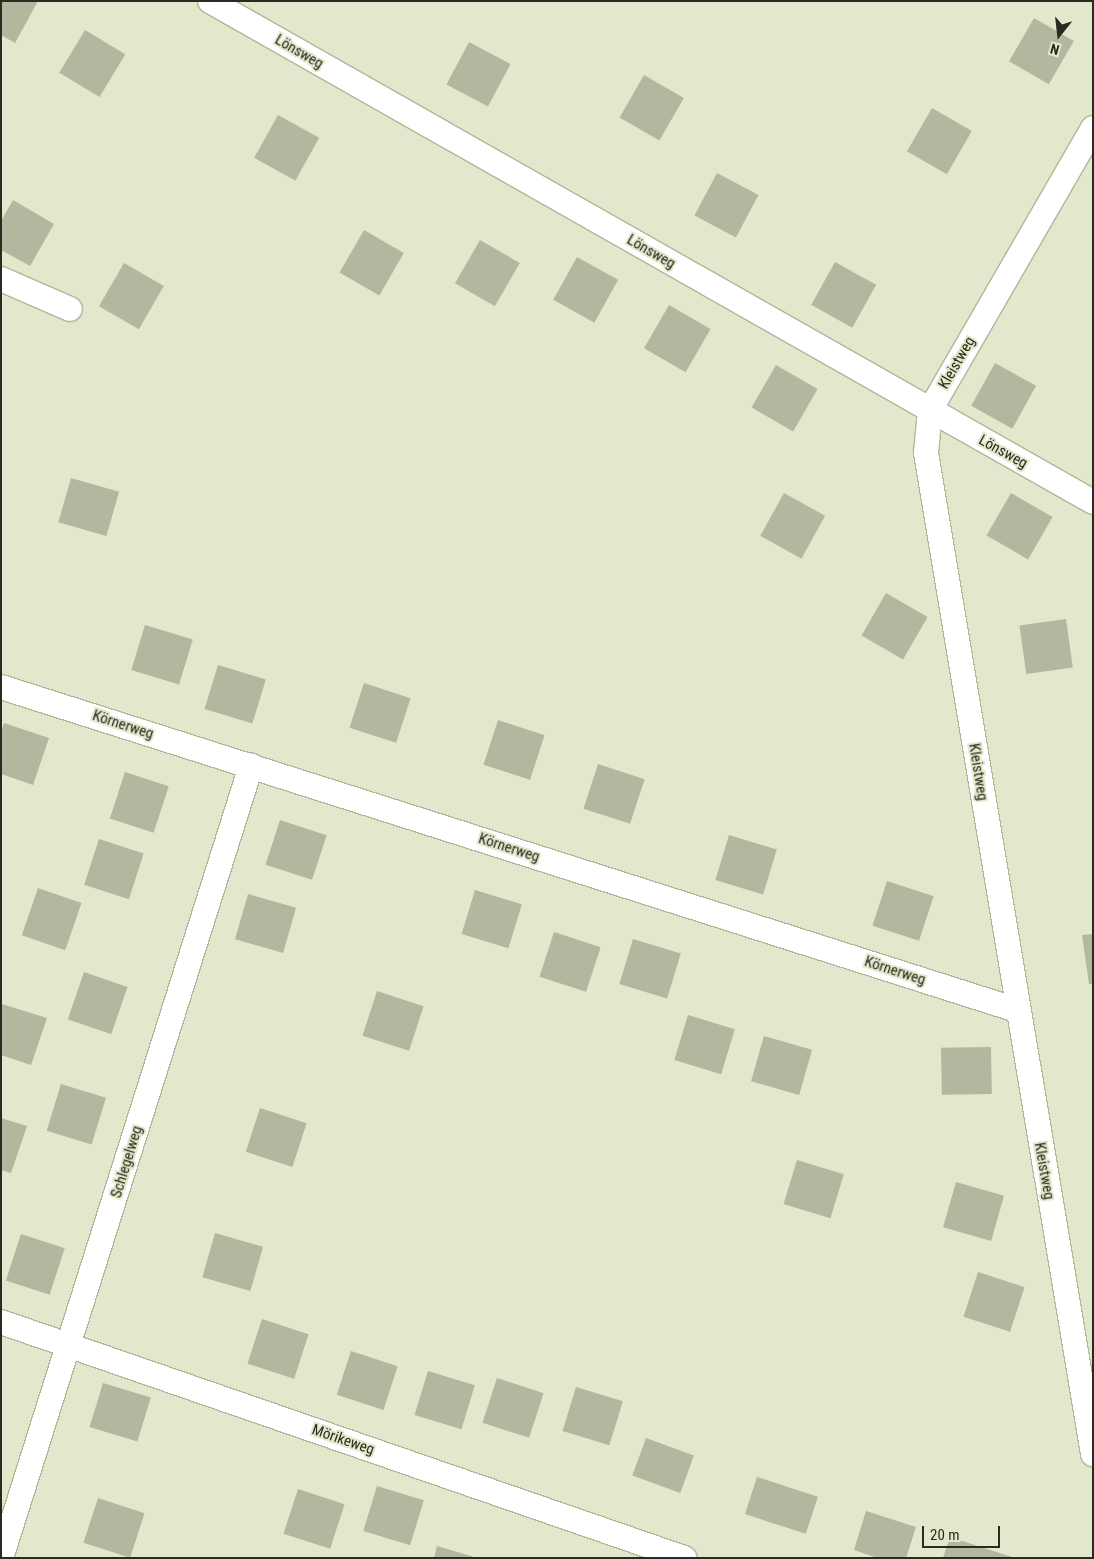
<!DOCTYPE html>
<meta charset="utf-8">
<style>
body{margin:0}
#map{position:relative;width:1094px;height:1559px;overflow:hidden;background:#e1e8cb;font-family:"Roboto Condensed",sans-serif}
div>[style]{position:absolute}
.building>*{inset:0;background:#b2b89d;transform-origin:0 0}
.roads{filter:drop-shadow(1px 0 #b0b79b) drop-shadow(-1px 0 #b0b79b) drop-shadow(0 1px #b0b79b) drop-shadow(0 -1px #b0b79b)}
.street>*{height:24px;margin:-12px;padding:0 12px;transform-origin:12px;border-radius:12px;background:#fff}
span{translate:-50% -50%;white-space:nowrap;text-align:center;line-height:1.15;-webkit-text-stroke:4px #e1e8cb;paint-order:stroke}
.street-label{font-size:15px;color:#292b20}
.frame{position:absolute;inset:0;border:2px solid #292b20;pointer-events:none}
.north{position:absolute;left:1034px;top:10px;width:50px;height:50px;-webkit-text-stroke:4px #e1e8cb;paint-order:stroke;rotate:196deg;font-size:14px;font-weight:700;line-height:20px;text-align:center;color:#292b20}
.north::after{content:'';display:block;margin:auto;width:18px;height:22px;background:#292b20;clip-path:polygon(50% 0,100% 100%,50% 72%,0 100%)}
.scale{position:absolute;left:922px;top:1526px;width:78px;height:22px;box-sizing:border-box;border:2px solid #292b20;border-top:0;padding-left:6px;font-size:15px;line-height:18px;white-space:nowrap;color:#292b20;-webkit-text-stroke:4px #e1e8cb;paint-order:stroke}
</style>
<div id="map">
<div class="building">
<div style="clip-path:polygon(1px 1px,38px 1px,15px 43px,1px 35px)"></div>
<div style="left:1034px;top:18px;width:46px;height:50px;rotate:30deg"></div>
<div style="left:85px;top:30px;width:47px;height:50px;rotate:31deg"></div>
<div style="left:469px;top:42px;width:47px;height:48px;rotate:28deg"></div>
<div style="left:644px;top:75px;width:46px;height:49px;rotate:30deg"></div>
<div style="left:932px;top:108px;width:46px;height:50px;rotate:30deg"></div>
<div style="left:278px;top:115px;width:47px;height:49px;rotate:29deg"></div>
<div style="left:717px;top:173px;width:47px;height:48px;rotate:28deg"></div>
<div style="clip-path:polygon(13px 200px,54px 224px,30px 266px,1px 250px,1px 221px)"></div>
<div style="left:364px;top:230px;width:46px;height:49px;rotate:30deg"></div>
<div style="left:480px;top:240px;width:46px;height:50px;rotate:30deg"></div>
<div style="left:577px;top:257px;width:47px;height:49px;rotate:29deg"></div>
<div style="left:835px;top:262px;width:47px;height:49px;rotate:29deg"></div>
<div style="left:124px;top:263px;width:46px;height:50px;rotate:30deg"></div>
<div style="left:669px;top:305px;width:48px;height:50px;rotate:30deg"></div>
<div style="left:995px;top:363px;width:47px;height:49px;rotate:29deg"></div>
<div style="left:776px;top:365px;width:48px;height:49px;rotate:30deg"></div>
<div style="left:71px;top:478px;width:50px;height:46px;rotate:16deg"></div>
<div style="left:784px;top:493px;width:47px;height:49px;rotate:29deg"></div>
<div style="left:1011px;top:493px;width:48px;height:49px;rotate:30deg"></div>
<div style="left:886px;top:593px;width:48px;height:49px;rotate:30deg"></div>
<div style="left:1066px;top:619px;width:49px;height:47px;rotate:82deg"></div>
<div style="left:145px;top:625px;width:50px;height:47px;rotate:17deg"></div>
<div style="left:218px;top:665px;width:50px;height:46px;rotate:17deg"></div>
<div style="left:364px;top:683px;width:49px;height:47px;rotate:18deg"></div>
<div style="left:498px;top:720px;width:49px;height:47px;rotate:18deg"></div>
<div style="clip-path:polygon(4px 723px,49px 738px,33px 785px,1px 774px,1px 733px)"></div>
<div style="left:598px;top:764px;width:49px;height:47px;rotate:18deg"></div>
<div style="left:125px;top:772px;width:46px;height:49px;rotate:18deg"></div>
<div style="left:280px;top:820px;width:49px;height:47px;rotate:18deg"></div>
<div style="left:729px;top:835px;width:50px;height:47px;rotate:17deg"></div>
<div style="left:99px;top:839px;width:47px;height:48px;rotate:18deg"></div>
<div style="left:887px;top:881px;width:49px;height:47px;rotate:18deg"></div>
<div style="left:38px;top:888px;width:46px;height:50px;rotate:19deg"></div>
<div style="left:475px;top:890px;width:49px;height:46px;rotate:17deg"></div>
<div style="left:248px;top:894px;width:50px;height:47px;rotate:16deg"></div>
<div style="left:554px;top:932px;width:49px;height:47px;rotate:18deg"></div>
<div style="clip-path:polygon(1093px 934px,1093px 984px,1089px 984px,1082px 935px)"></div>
<div style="left:633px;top:939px;width:50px;height:47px;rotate:17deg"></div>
<div style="left:84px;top:972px;width:46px;height:50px;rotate:19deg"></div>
<div style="left:377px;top:991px;width:49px;height:47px;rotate:18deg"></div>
<div style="clip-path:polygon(2px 1004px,47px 1018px,31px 1065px,1px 1055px)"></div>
<div style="left:688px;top:1015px;width:49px;height:47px;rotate:17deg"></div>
<div style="left:764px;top:1036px;width:50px;height:47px;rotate:16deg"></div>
<div style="left:991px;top:1047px;width:47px;height:50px;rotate:89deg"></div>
<div style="left:61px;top:1084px;width:47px;height:49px;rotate:17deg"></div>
<div style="left:260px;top:1108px;width:49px;height:46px;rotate:18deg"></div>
<div style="clip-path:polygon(1px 1118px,27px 1126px,11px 1173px,1px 1170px)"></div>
<div style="left:797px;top:1160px;width:49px;height:46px;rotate:17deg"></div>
<div style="left:956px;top:1182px;width:50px;height:47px;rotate:16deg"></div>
<div style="left:215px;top:1233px;width:50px;height:46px;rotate:16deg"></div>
<div style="left:21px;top:1234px;width:46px;height:49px;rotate:18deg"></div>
<div style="left:978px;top:1272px;width:49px;height:47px;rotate:18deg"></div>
<div style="left:262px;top:1319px;width:49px;height:47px;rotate:18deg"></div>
<div style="left:351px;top:1351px;width:49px;height:46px;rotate:18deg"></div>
<div style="left:428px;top:1371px;width:49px;height:46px;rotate:17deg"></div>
<div style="left:497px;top:1378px;width:49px;height:47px;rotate:18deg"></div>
<div style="left:103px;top:1383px;width:50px;height:46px;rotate:17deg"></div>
<div style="left:576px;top:1387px;width:49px;height:46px;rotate:17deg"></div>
<div style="left:646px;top:1438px;width:51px;height:40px;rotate:20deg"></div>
<div style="left:757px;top:1477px;width:64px;height:39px;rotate:18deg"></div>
<div style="left:377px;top:1486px;width:49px;height:47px;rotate:17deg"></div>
<div style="left:298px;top:1489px;width:49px;height:47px;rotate:18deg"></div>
<div style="left:98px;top:1498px;width:49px;height:47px;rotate:18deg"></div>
<div style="clip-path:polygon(866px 1511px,916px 1527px,906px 1558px,877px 1558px,854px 1550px)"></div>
<div style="clip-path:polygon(950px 1537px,1012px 1557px,1012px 1558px,943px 1558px)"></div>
<div style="clip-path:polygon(437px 1546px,474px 1557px,474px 1558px,434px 1558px)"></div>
</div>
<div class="roads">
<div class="street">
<div style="left:210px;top:1px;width:1015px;rotate:29.57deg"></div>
<div style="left:1093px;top:128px;width:326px;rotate:120deg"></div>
<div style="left:930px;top:410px;width:43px;rotate:95.3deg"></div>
<div style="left:926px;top:453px;width:1015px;rotate:80.53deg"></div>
<div style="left:1px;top:279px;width:75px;rotate:23.5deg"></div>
<div style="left:1px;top:687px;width:1066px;rotate:17.64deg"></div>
<div style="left:1px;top:1322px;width:723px;rotate:19.06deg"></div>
<div style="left:1px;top:1558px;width:831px;rotate:-72.48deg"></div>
</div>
</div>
<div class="street-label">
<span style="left:299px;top:52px;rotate:30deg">Lönsweg</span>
<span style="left:651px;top:252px;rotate:30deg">Lönsweg</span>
<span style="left:957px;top:363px;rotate:-60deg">Kleistweg</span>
<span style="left:1003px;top:452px;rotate:29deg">Lönsweg</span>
<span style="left:123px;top:725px;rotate:18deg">Körnerweg</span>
<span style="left:978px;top:772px;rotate:81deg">Kleistweg</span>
<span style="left:509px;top:848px;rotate:18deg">Körnerweg</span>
<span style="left:895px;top:971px;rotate:18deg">Körnerweg</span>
<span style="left:127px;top:1162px;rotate:-73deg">Schlegelweg</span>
<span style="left:1044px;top:1171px;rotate:80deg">Kleistweg</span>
<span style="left:343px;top:1440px;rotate:19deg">Mörikeweg</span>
</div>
<div class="frame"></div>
<div class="north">N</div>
<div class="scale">20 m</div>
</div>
